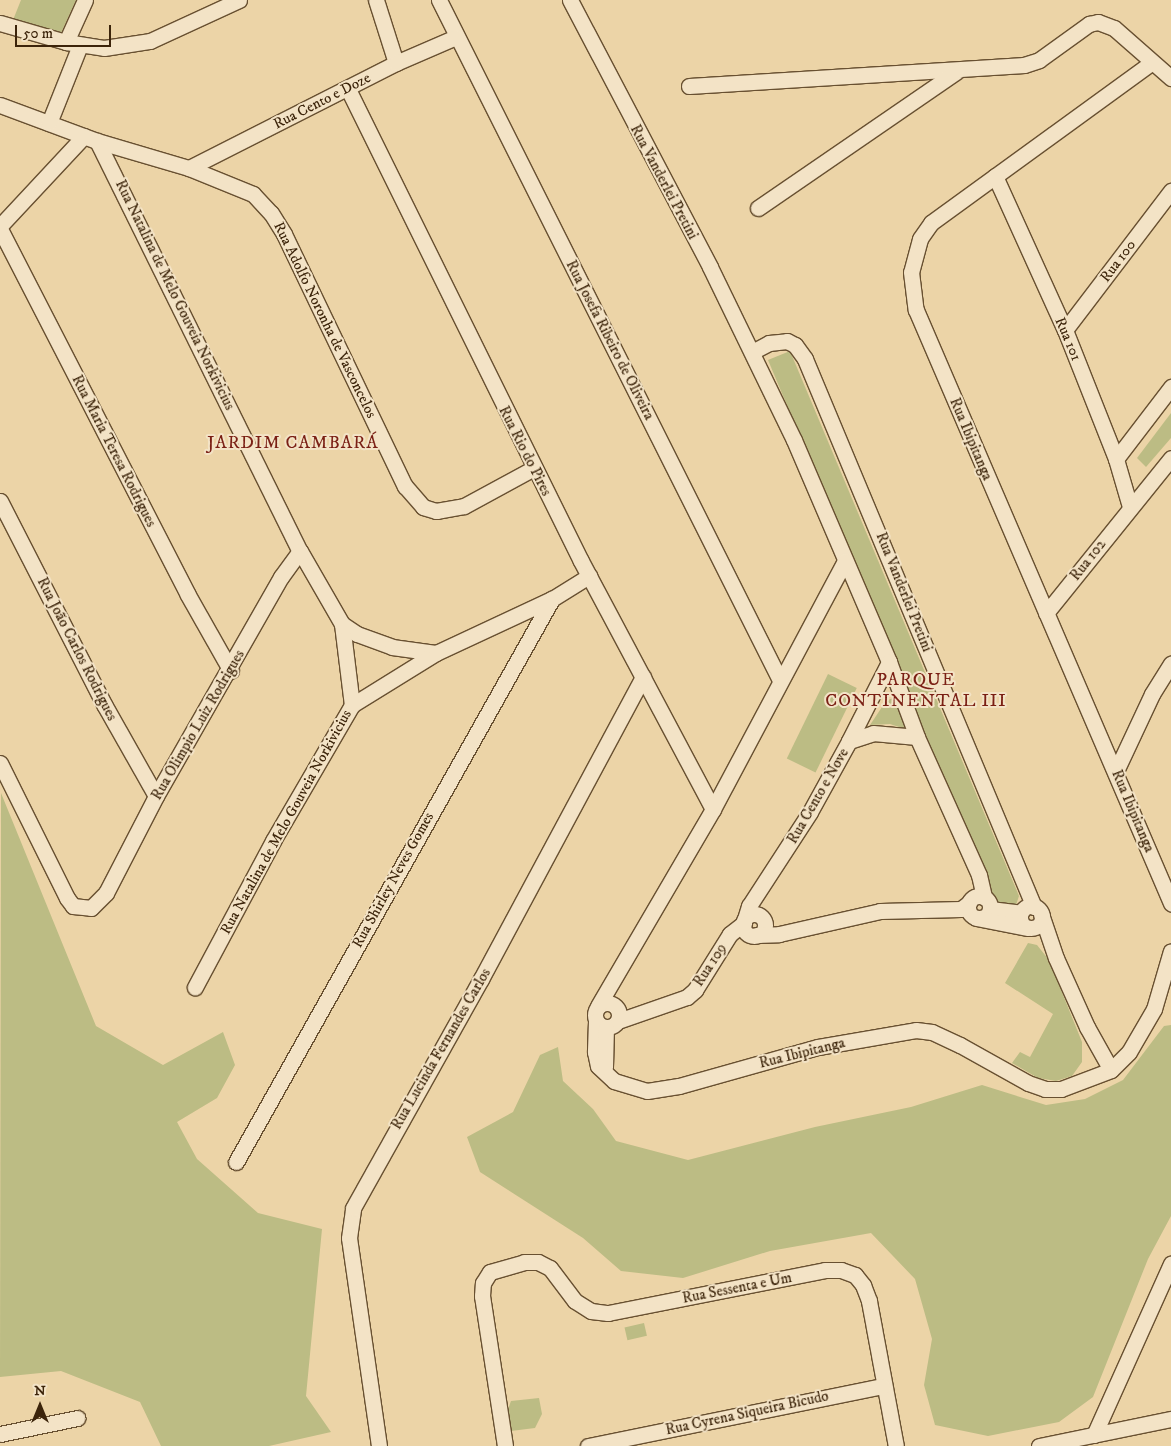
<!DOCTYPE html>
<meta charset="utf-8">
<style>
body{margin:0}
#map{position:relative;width:1171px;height:1446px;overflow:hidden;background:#ecd4a7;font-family:"IM FELL DW Pica",serif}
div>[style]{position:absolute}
.green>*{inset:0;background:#bcbc84;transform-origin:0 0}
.roads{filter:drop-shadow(1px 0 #685031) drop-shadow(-1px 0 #685031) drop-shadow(0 1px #685031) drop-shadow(0 -1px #685031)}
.minor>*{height:15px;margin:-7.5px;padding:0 7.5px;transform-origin:7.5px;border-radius:7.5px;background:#f3e3c6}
.minor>.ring{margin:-7.5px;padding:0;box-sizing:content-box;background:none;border:15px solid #f3e3c6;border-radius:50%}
span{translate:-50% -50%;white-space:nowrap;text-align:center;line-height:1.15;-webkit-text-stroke:4px #f3e3c6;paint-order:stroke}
.street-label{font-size:15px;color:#3c240a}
.quarter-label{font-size:18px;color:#7a1f14;letter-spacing:1px}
.north{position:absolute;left:15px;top:1381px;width:50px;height:50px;-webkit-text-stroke:4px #f3e3c6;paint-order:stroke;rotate:0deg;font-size:14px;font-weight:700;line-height:20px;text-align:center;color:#3c240a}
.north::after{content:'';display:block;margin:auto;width:18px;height:22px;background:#3c240a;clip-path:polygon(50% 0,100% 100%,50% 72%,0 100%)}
.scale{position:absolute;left:15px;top:25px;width:96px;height:22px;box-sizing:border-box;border:2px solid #3c240a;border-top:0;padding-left:6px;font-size:15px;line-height:18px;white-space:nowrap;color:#3c240a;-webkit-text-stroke:4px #f3e3c6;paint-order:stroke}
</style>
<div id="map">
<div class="green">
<div style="clip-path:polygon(21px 0,76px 0,61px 33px,13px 20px)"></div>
<div style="clip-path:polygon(790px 351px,1019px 896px,1016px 905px,1000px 909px,994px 899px,768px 360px)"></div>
<div style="clip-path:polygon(1171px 413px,1171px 438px,1146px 467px,1137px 458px)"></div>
<div style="left:828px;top:674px;width:32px;height:94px;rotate:26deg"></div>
<div style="clip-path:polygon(893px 698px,908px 730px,890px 724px,870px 725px,886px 701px)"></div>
<div style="clip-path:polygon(1px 793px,96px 1026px,163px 1065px,223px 1032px,235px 1065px,217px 1098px,177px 1122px,197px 1159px,258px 1213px,322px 1229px,306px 1396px,331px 1432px,269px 1446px,161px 1446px,140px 1402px,61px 1371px,0 1377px)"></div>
<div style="clip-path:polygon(1028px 943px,1037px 945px,1049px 960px,1082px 1042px,1082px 1062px,1072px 1076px,1056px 1081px,1038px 1078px,1012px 1063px,1020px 1052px,1030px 1057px,1053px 1014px,1005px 983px)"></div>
<div style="clip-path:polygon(1171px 1025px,1171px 1216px,1148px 1259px,1093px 1397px,1059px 1422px,988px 1436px,935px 1425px,924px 1385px,932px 1339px,915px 1279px,871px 1233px,770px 1251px,683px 1278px,621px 1271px,583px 1238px,480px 1172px,467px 1137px,513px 1112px,540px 1055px,558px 1047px,563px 1081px,593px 1109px,616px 1141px,688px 1160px,815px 1127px,911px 1107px,982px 1085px,1046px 1105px,1085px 1099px,1123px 1080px,1164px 1026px)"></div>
<div style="left:644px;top:1323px;width:13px;height:20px;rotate:77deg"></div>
<div style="clip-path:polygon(539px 1398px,542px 1414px,535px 1428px,511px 1431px,507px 1412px,511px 1401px)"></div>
</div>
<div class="roads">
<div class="minor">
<div style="left:376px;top:0;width:66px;rotate:72.4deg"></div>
<div style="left:439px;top:0;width:761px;rotate:63.37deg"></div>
<div style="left:570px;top:0;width:301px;rotate:62.3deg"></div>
<div style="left:710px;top:267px;width:192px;rotate:64.1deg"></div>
<div style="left:794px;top:440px;width:241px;rotate:66.8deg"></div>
<div style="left:889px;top:662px;width:80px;rotate:69.5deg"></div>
<div style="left:917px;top:737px;width:151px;rotate:65.8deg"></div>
<div style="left:979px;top:875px;width:23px;rotate:77deg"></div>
<div style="left:0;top:23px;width:69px;rotate:16.1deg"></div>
<div style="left:66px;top:42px;width:38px;rotate:9deg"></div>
<div style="left:104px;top:48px;width:47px;rotate:-8.7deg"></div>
<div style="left:150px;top:41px;width:98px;rotate:-24.7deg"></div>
<div style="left:66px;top:42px;width:46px;rotate:-65.7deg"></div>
<div style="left:1151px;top:63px;width:272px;rotate:144deg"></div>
<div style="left:931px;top:223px;width:19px;rotate:125deg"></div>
<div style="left:920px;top:239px;width:34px;rotate:105deg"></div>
<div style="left:911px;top:272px;width:38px;rotate:83deg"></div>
<div style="left:916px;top:310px;width:646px;rotate:66.73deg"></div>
<div style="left:689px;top:86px;width:336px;rotate:-3.6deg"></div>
<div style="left:1024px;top:65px;width:16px;rotate:-18deg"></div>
<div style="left:1039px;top:60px;width:62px;rotate:-35.8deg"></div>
<div style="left:1089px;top:24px;width:9px;rotate:-13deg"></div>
<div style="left:1098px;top:22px;width:17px;rotate:21deg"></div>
<div style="left:1114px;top:28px;width:76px;rotate:41.3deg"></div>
<div style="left:348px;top:89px;width:526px;rotate:63.73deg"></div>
<div style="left:581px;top:561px;width:281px;rotate:62deg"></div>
<div style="left:0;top:105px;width:103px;rotate:20.4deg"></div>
<div style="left:97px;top:141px;width:96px;rotate:16.4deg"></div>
<div style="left:189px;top:168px;width:69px;rotate:22.1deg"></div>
<div style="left:253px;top:194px;width:26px;rotate:47deg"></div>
<div style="left:271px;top:213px;width:25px;rotate:58deg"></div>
<div style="left:284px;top:234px;width:280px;rotate:64.4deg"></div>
<div style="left:405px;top:486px;width:28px;rotate:49deg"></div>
<div style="left:423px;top:507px;width:14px;rotate:17deg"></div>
<div style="left:436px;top:511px;width:28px;rotate:-10deg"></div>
<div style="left:464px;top:506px;width:80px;rotate:-28.5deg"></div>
<div style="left:49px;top:123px;width:84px;rotate:-68.3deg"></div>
<div style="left:97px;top:141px;width:458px;rotate:63.7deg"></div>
<div style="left:300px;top:551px;width:84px;rotate:60.1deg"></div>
<div style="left:342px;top:624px;width:82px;rotate:83deg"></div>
<div style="left:352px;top:705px;width:157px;rotate:120.2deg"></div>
<div style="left:273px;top:841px;width:166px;rotate:118.1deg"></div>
<div style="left:189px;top:168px;width:232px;rotate:-26.9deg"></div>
<div style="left:396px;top:63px;width:65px;rotate:-23.4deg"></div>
<div style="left:995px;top:176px;width:169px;rotate:65.6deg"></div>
<div style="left:1065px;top:330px;width:139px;rotate:68.4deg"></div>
<div style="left:1116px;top:459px;width:50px;rotate:73.7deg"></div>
<div style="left:758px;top:208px;width:240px;rotate:-34.5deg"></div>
<div style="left:0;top:226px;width:123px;rotate:-47deg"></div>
<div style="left:0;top:229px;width:411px;rotate:62.8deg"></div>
<div style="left:188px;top:595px;width:87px;rotate:60.5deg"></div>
<div style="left:1065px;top:330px;width:175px;rotate:-52.7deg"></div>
<div style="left:752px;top:352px;width:19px;rotate:-28deg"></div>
<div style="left:769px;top:343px;width:18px;rotate:-6deg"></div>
<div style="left:787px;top:341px;width:9px;rotate:27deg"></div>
<div style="left:795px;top:345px;width:17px;rotate:54deg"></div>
<div style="left:805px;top:359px;width:594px;rotate:67.32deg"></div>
<div style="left:1116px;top:459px;width:91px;rotate:-52.6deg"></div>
<div style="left:0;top:501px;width:230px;rotate:62.9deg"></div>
<div style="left:105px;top:706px;width:103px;rotate:60.5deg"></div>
<div style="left:1046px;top:613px;width:199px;rotate:-51.1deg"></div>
<div style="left:342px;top:624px;width:18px;rotate:34deg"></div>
<div style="left:357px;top:634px;width:37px;rotate:20deg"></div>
<div style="left:392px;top:647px;width:44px;rotate:7.8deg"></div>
<div style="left:352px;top:705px;width:99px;rotate:-31.8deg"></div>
<div style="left:436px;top:653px;width:128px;rotate:-25deg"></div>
<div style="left:552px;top:599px;width:44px;rotate:-31.9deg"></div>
<div style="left:849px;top:741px;width:89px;rotate:-63.1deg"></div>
<div style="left:0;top:763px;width:151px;rotate:63.6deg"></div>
<div style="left:67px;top:898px;width:10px;rotate:53deg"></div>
<div style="left:73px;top:906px;width:18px;rotate:6deg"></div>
<div style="left:91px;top:908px;width:21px;rotate:-45deg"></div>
<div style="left:106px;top:893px;width:109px;rotate:-62.7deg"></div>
<div style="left:156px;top:796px;width:252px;rotate:-60.3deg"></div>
<div style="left:281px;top:577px;width:32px;rotate:-54deg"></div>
<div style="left:1116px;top:771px;width:85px;rotate:-64.9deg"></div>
<div style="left:1152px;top:694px;width:36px;rotate:-58deg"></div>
<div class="ring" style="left:968px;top:896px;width:7px;height:7px"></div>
<div class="ring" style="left:1020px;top:906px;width:7px;height:7px"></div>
<div style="left:990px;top:909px;width:31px;rotate:7deg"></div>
<div style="left:1041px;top:914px;width:46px;rotate:71.2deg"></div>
<div style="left:1056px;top:958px;width:76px;rotate:65.8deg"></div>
<div style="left:1087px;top:1027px;width:49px;rotate:60.8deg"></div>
<div class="ring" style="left:743px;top:914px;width:7px;height:7px"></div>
<div style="left:976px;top:918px;width:53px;rotate:10.9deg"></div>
<div style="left:745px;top:919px;width:14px;rotate:-73deg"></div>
<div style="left:749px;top:906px;width:112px;rotate:-57deg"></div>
<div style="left:810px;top:812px;width:81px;rotate:-61.2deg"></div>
<div style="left:849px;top:741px;width:25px;rotate:-18deg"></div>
<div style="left:873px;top:733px;width:44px;rotate:5.2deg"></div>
<div style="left:756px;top:935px;width:23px;rotate:-2deg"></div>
<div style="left:779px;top:934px;width:104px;rotate:-12.8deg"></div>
<div style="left:880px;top:911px;width:81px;rotate:-1.4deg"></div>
<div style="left:961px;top:909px;width:10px;rotate:-37deg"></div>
<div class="ring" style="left:595px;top:1003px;width:9px;height:9px"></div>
<div style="left:598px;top:1006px;width:228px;rotate:-59.7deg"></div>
<div style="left:713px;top:809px;width:281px;rotate:-62deg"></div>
<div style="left:596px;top:1021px;width:31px;rotate:92deg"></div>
<div style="left:595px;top:1052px;width:14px;rotate:78deg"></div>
<div style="left:598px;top:1066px;width:22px;rotate:43deg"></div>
<div style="left:614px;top:1081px;width:34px;rotate:17deg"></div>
<div style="left:647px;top:1091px;width:32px;rotate:-9deg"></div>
<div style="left:679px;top:1086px;width:144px;rotate:-15.7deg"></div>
<div style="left:818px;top:1047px;width:99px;rotate:-9.8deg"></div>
<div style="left:916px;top:1030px;width:16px;rotate:7deg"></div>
<div style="left:932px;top:1032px;width:31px;rotate:25deg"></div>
<div style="left:960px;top:1045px;width:78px;rotate:29.2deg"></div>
<div style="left:1028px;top:1083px;width:18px;rotate:19deg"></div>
<div style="left:1045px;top:1089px;width:16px"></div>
<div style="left:1061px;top:1089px;width:53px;rotate:-20.8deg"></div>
<div style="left:1111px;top:1070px;width:25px;rotate:-45deg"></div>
<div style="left:1129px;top:1052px;width:50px;rotate:-59.8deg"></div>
<div style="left:1154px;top:1009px;width:60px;rotate:-73.7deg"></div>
<div style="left:618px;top:1021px;width:73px;rotate:-19.2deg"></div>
<div style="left:687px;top:997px;width:11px;rotate:-41deg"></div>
<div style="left:695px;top:990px;width:66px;rotate:-58deg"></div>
<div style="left:730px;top:934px;width:18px;rotate:-38deg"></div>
<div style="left:605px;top:1067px;width:40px;rotate:-88.6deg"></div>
<div style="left:236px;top:1162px;width:646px;rotate:-60.7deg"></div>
<div style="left:0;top:1434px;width:79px;rotate:-11.7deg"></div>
<div style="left:1094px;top:1435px;width:188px;rotate:-65.8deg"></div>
<div style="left:379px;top:1446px;width:210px;rotate:-98.2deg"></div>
<div style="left:349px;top:1238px;width:30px;rotate:-82deg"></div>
<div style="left:353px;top:1208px;width:262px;rotate:-60.8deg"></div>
<div style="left:481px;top:979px;width:343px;rotate:-61.8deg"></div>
<div style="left:505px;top:1446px;width:152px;rotate:-98.7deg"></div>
<div style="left:482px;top:1296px;width:13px;rotate:-86deg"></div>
<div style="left:483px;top:1283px;width:13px;rotate:-58deg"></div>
<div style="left:490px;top:1272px;width:35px;rotate:-16deg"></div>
<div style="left:524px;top:1262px;width:14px"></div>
<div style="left:538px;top:1262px;width:13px;rotate:27deg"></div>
<div style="left:550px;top:1268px;width:41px;rotate:52.9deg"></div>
<div style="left:575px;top:1301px;width:19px;rotate:32deg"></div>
<div style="left:591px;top:1311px;width:17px;rotate:7deg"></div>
<div style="left:608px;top:1313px;width:221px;rotate:-11.2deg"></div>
<div style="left:825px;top:1270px;width:16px"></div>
<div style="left:841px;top:1270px;width:15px;rotate:20deg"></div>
<div style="left:855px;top:1275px;width:13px;rotate:51deg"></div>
<div style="left:863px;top:1285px;width:17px;rotate:69deg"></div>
<div style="left:869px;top:1301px;width:147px;rotate:79.5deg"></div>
<div style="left:588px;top:1446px;width:300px;rotate:-11.5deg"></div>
<div style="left:1039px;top:1446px;width:135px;rotate:-11.6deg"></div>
</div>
</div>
<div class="street-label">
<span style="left:322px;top:101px;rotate:-27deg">Rua Cento e Doze</span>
<span style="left:664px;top:182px;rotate:62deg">Rua Vanderlei Pretini</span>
<span style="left:1118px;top:261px;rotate:-53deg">Rua 100</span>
<span style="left:175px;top:295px;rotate:64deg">Rua Natalina de Melo Gouveia Norkivicius</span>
<span style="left:325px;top:320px;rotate:64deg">Rua Adolfo Noronha de Vasconcelos</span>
<span style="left:1068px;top:339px;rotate:67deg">Rua 101</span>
<span style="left:610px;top:340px;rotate:63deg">Rua Josefa Ribeiro de Oliveira</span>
<span style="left:971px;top:439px;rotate:67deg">Rua Ibipitanga</span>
<span style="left:114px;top:451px;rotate:63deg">Rua Maria Teresa Rodrigues</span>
<span style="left:525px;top:451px;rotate:63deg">Rua Rio do Pires</span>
<span style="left:1088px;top:560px;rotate:-52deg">Rua 102</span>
<span style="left:904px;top:592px;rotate:68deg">Rua Vanderlei Pretini</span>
<span style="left:77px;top:649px;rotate:63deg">Rua João Carlos Rodrigues</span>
<span style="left:198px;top:725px;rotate:-60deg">Rua Olimpio Luiz Rodrigues</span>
<span style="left:818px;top:796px;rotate:-60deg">Rua Cento e Nove</span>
<span style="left:1133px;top:811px;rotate:67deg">Rua Ibipitanga</span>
<span style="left:286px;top:822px;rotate:-61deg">Rua Natalina de Melo Gouveia Norkivicius</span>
<span style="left:393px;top:880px;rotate:-61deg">Rua Shirley Neves Gomes</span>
<span style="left:710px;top:965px;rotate:-57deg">Rua 109</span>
<span style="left:441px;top:1049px;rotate:-60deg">Rua Lucinda Fernandes Carlos</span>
<span style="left:802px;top:1053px;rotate:-14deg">Rua Ibipitanga</span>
<span style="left:737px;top:1288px;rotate:-11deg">Rua Sessenta e Um</span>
<span style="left:747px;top:1413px;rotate:-12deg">Rua Cyrena Siqueira Bicudo</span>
</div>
<div class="quarter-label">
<span style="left:293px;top:443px">JARDIM CAMBARÁ</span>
<span style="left:916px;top:691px">PARQUE<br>CONTINENTAL III</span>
</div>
<div class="north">N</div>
<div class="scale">50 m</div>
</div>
